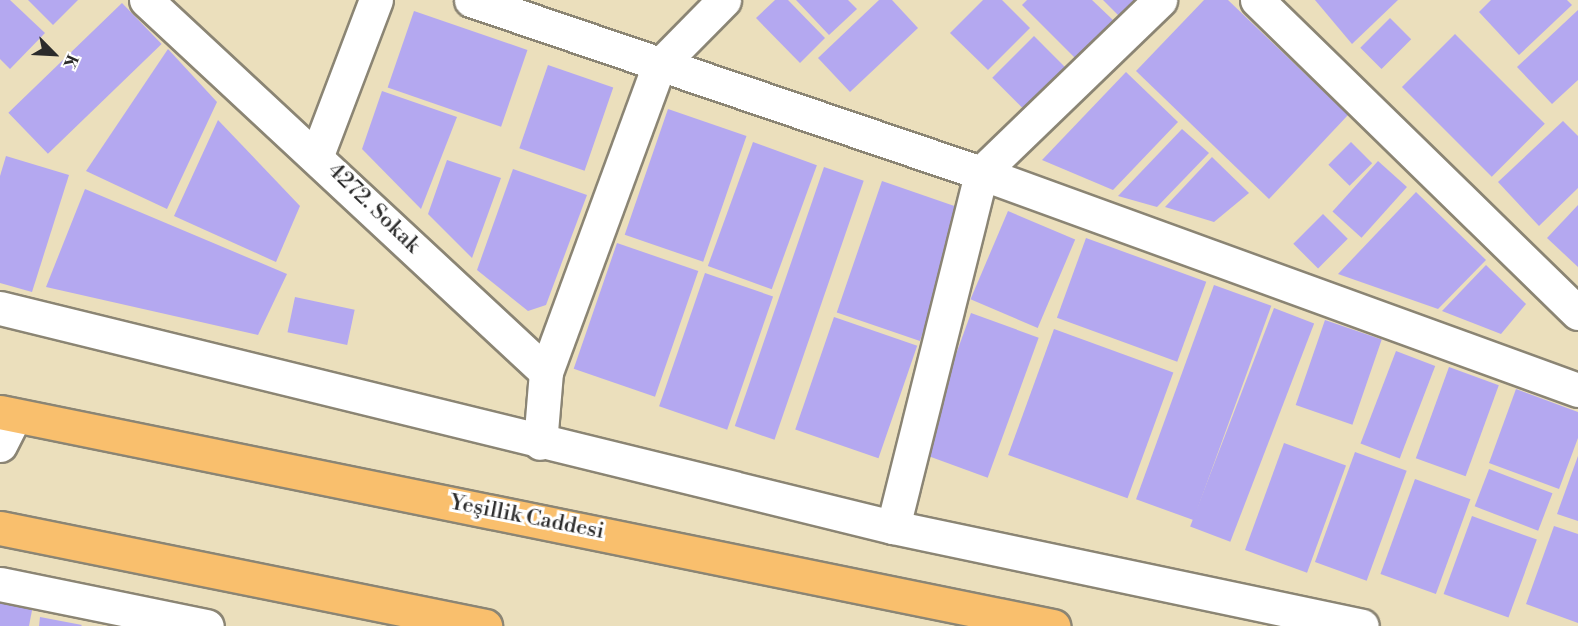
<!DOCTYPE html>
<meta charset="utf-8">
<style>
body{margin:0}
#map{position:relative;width:1578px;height:626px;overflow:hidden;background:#ebdfbc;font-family:"Libre Bodoni",serif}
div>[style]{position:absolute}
.building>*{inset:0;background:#b4a8f0;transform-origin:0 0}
.roads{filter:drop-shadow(2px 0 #8b8574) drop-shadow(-2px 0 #8b8574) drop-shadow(0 2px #8b8574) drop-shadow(0 -2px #8b8574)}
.minor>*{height:33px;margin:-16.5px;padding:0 16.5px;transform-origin:16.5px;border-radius:16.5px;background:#fff}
.highway>*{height:33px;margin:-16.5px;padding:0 16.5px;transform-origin:16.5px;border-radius:16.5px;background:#f9bf6d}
span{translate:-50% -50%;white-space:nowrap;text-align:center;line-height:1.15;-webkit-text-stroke:6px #fff;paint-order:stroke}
.street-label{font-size:22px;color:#2b2b2b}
.north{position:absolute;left:24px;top:24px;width:60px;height:60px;-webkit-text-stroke:4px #fff;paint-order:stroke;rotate:114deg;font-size:16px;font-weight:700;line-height:24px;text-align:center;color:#2b2b2b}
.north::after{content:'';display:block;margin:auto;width:21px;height:27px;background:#2b2b2b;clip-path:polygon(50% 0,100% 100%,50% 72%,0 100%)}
</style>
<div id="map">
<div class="building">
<div style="clip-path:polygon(0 0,10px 0,45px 33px,10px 69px,0 59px)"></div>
<div style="clip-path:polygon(28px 0,78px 0,53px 25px)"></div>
<div style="clip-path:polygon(775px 0,788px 0,825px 38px,800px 63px,756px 18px)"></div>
<div style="clip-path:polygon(796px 0,848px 0,857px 9px,829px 35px)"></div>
<div style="clip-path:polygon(879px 0,892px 0,918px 28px,850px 92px,818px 58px)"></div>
<div style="clip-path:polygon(983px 0,1002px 0,1030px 28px,988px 70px,950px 33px)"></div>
<div style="clip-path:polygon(1027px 0,1092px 0,1113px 20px,1076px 59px,1022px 5px)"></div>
<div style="clip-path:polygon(1103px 0,1138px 0,1121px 18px)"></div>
<div style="clip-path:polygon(1204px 0,1228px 0,1348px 115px,1269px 199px,1136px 71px)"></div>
<div style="clip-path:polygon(1315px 0,1398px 0,1352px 44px)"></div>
<div style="clip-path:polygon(1491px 0,1567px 0,1572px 5px,1519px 55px,1479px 12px)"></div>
<div style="left:122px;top:3px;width:57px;height:158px;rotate:46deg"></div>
<div style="clip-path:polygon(1578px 10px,1578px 80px,1552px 104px,1517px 67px)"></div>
<div style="left:414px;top:11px;width:120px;height:81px;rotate:19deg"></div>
<div style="left:1390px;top:18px;width:30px;height:42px;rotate:45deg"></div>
<div style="left:1455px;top:34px;width:127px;height:75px;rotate:45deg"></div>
<div style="left:1034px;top:36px;width:49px;height:59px;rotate:45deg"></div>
<div style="clip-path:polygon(168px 49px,217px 102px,167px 209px,86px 171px)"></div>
<div style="left:548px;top:65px;width:69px;height:88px;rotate:19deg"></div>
<div style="clip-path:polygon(1126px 72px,1178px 122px,1113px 190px,1042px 160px)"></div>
<div style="clip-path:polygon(382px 91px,457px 117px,421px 209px,362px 149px)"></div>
<div style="left:668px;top:109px;width:83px;height:133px;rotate:19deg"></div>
<div style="clip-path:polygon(218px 120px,300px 206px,276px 262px,174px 216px)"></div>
<div style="clip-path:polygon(1563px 121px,1578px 136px,1578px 188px,1539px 226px,1498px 182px)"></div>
<div style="clip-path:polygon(1182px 129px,1209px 153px,1157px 207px,1118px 196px)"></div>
<div style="left:753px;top:142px;width:68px;height:132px;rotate:20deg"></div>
<div style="left:1351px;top:142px;width:30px;height:32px;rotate:45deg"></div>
<div style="clip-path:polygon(6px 156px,69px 175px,32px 292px,0 283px,0 176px)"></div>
<div style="clip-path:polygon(1212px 157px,1249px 193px,1214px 222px,1165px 207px)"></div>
<div style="clip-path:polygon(447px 160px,501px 178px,472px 258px,428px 214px)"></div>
<div style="left:1378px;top:161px;width:39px;height:68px;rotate:42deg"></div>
<div style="left:824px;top:167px;width:42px;height:274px;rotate:19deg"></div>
<div style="clip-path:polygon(513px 169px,587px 195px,546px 305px,528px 311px,477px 270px)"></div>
<div style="left:882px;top:181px;width:88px;height:139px;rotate:19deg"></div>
<div style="clip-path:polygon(85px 189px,287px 274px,258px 335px,46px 287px)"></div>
<div style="clip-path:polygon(1416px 192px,1486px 260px,1438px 309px,1338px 274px)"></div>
<div style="clip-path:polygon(1578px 205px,1578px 267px,1547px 238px)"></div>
<div style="left:1008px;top:211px;width:73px;height:96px;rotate:23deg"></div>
<div style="left:1323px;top:214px;width:35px;height:42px;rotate:45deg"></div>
<div style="left:1086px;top:238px;width:128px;height:85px;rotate:20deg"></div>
<div style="left:617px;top:243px;width:86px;height:133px;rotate:19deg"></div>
<div style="clip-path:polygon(1486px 265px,1526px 304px,1501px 334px,1442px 311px)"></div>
<div style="left:705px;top:273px;width:72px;height:141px;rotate:19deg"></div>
<div style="left:1214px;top:285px;width:61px;height:228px;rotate:20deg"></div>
<div style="left:295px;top:297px;width:61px;height:36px;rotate:12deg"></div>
<div style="left:1274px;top:308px;width:43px;height:234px;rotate:21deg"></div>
<div style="left:971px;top:313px;width:72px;height:149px;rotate:20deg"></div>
<div style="left:834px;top:317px;width:88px;height:119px;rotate:19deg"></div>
<div style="left:1325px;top:320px;width:60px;height:90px;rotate:19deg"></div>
<div style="left:1054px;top:329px;width:127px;height:134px;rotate:20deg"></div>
<div style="left:1396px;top:351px;width:42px;height:99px;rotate:21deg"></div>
<div style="left:1449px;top:367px;width:53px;height:97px;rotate:20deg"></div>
<div style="clip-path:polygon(1516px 389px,1578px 412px,1578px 438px,1559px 489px,1489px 463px)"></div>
<div style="left:1284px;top:443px;width:66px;height:114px;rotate:20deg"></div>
<div style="left:1355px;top:452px;width:55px;height:117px;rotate:20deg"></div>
<div style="clip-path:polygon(1578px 456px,1578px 521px,1557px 514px)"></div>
<div style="left:1489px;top:469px;width:68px;height:40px;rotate:21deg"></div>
<div style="left:1415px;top:479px;width:59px;height:101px;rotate:20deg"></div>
<div style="left:1472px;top:516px;width:69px;height:83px;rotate:20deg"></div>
<div style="clip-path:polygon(1554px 526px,1578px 534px,1578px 623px,1526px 604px)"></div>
<div style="clip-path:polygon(0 599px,33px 605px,29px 626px,0 626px)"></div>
<div style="clip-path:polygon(40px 617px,82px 625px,81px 626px,39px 626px)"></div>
</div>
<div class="roads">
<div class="minor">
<div style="left:146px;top:0;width:546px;rotate:42.92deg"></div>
<div style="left:546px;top:372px;width:71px;rotate:94.8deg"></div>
<div style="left:471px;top:0;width:539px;rotate:18.74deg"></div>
<div style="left:981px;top:173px;width:635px;rotate:19.98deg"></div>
<div style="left:1257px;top:0;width:448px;rotate:44.3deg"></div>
<div style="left:317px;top:155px;width:166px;rotate:-69.2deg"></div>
<div style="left:0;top:308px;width:919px;rotate:13.78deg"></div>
<div style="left:893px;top:527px;width:479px;rotate:11.9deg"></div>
<div style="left:546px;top:372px;width:325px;rotate:-69.8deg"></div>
<div style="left:658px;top:67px;width:94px;rotate:-45.4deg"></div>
<div style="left:0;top:445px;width:33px;rotate:-63deg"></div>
<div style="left:893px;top:527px;width:365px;rotate:-76deg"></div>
<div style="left:981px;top:173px;width:249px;rotate:-44deg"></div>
<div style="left:0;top:584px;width:211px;rotate:11.5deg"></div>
</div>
<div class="highway">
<div style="left:0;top:412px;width:1075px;rotate:11.49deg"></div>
<div style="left:0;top:528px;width:495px;rotate:11.4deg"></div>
</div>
</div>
<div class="street-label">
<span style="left:374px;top:208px;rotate:44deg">4272. Sokak</span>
<span style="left:527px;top:517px;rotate:11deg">Yeşillik Caddesi</span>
</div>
<div class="north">K</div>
</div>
